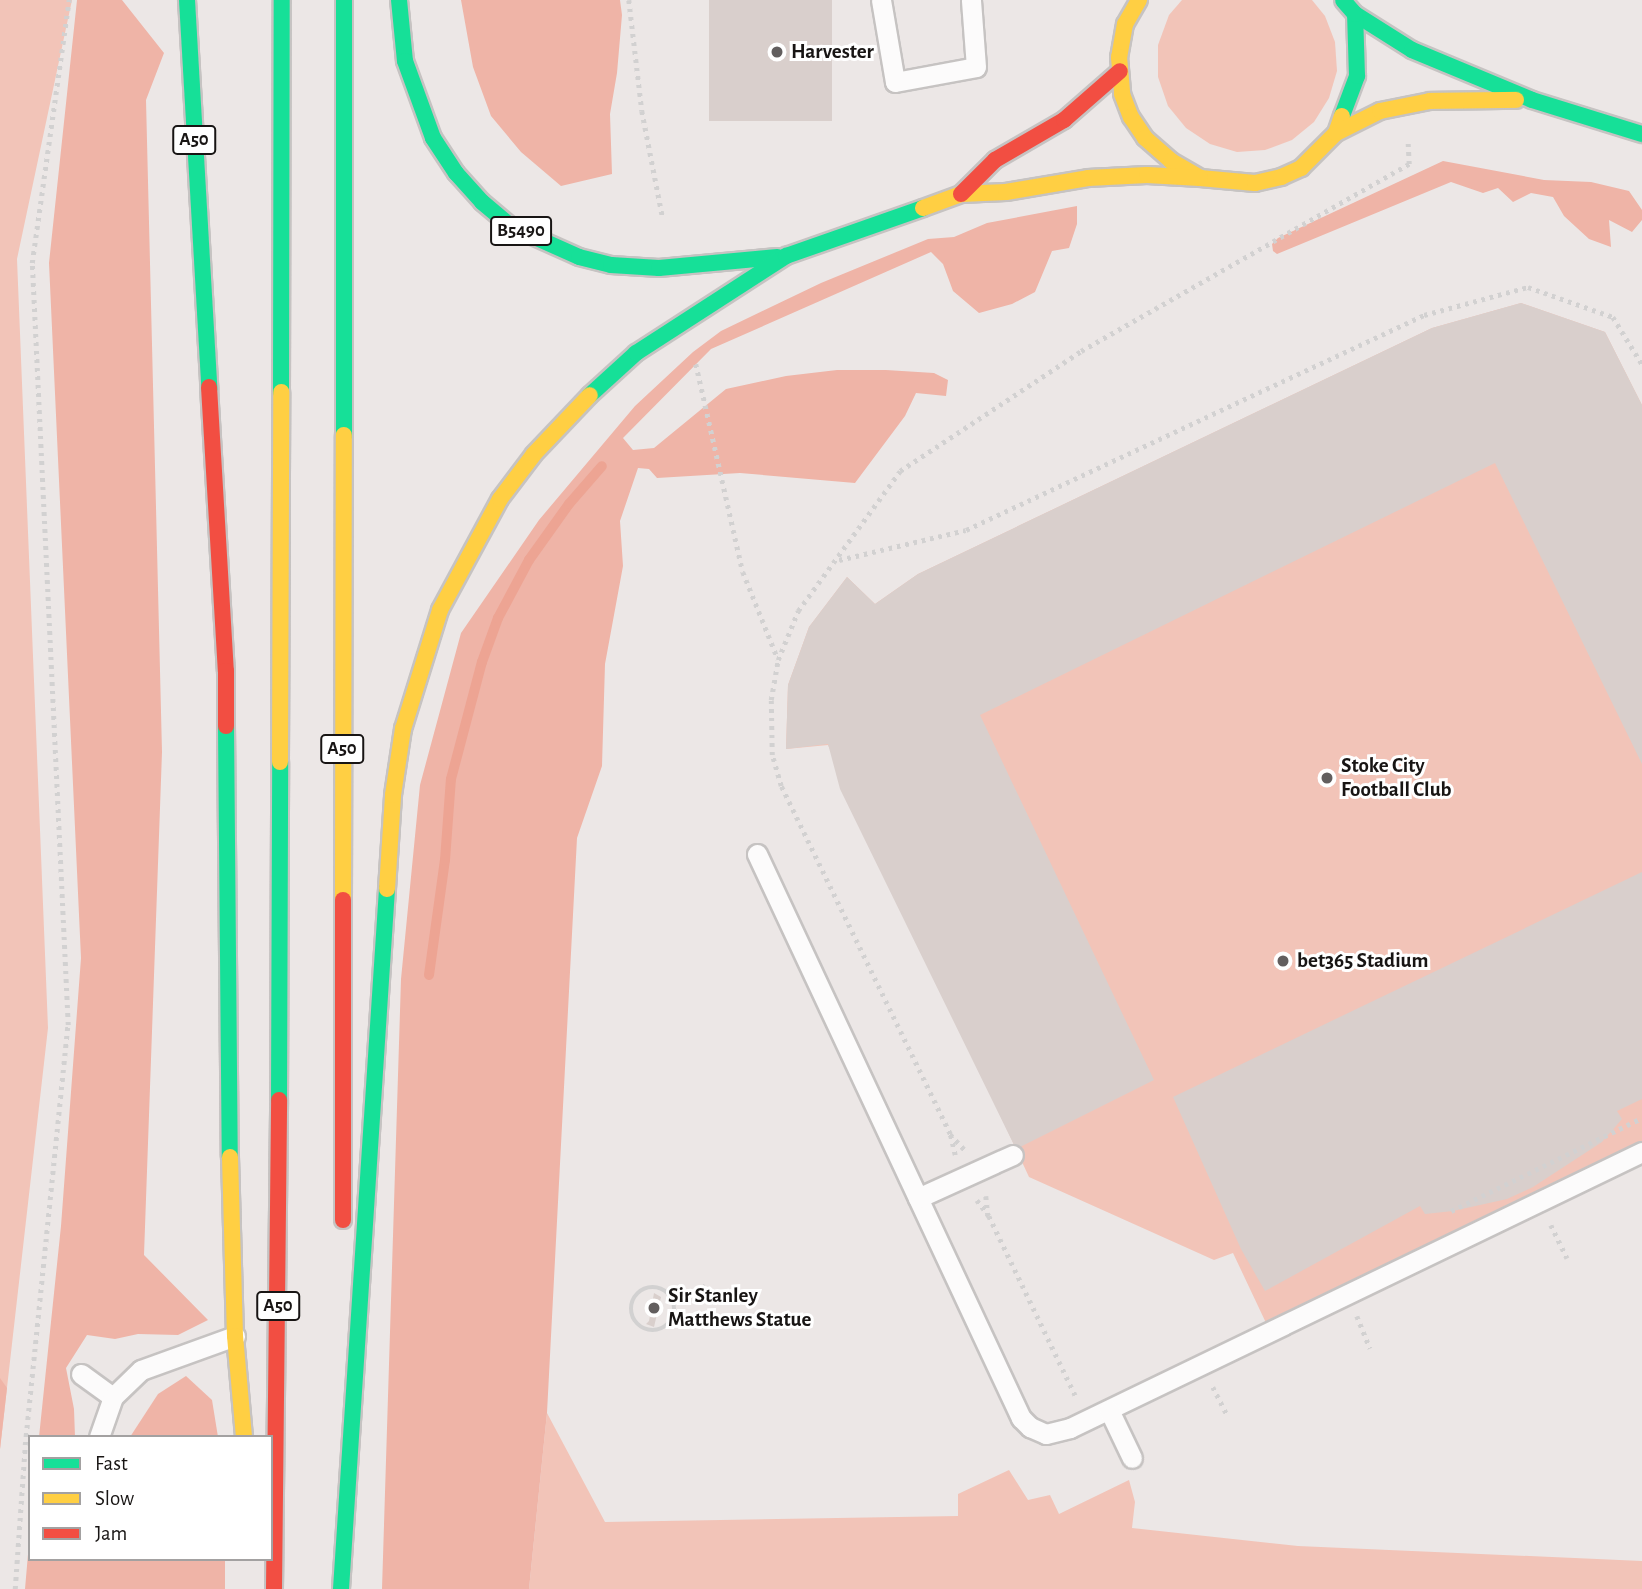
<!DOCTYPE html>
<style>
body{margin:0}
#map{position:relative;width:1642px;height:1589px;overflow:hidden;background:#ece7e6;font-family:"Alegreya Sans",sans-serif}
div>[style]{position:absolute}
.green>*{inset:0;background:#f2c4b8}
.forest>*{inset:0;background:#efb4a7}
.stream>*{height:10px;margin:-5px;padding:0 5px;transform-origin:5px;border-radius:5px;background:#eda493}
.building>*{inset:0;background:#d9cfcc;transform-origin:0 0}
.path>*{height:4.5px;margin-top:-2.25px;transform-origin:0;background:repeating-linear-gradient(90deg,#d2d1d1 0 3.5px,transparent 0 8.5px)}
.path>.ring{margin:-2.25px;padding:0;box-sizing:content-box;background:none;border:4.5px solid #d2d1d1;border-radius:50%}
.roads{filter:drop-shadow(2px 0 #c6c3c2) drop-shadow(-2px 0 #c6c3c2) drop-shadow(0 2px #c6c3c2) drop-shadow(0 -2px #c6c3c2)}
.lane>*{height:19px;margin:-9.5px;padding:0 9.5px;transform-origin:9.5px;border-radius:9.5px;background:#fcfbfb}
.fast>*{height:16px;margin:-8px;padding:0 8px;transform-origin:8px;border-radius:8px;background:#16e098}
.slow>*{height:16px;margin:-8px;padding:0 8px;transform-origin:8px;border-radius:8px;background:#ffcf43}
.jam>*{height:16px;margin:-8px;padding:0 8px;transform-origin:8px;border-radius:8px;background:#f24e42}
.dots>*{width:19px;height:19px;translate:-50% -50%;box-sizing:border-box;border:4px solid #fff;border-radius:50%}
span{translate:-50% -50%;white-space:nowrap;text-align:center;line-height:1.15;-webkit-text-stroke:6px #fff;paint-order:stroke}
.shield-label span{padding:2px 5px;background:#fff;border:2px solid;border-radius:5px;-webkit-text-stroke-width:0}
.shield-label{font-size:19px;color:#181514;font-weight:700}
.poi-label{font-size:21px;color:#181514;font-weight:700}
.left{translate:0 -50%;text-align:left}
.legend{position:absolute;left:28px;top:1435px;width:245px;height:126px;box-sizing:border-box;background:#fff;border:2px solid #a3a1a1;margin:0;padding:9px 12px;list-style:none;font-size:21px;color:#181514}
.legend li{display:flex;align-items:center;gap:14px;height:35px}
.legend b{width:35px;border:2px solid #a3a1a1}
</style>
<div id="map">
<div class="green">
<div style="clip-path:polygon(0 0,72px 0,17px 259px,48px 1028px,0 1449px)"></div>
<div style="clip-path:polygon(1182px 0,1312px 0,1325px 16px,1335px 42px,1337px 71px,1329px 98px,1314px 122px,1292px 140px,1265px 150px,1237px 152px,1210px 144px,1186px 128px,1168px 106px,1158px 77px,1158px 45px,1169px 15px)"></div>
<div style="clip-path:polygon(1521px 303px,1605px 332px,1642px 405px,1642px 1144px,1267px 1325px,1233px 1253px,1214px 1260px,1029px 1177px,828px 745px,786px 749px,788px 685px,809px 627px,847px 577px,875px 604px,918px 574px,1432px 328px)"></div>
<div style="clip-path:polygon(547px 1413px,605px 1522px,958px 1516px,958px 1494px,1009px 1470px,1028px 1500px,1050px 1495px,1059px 1514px,1129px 1480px,1135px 1502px,1132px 1528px,1298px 1546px,1642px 1561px,1642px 1589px,529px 1589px)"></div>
</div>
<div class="forest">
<div style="clip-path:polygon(77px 0,122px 0,164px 53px,146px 100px,162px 752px,144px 1255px,208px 1320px,178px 1335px,138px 1334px,115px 1339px,87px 1335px,66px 1368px,74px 1409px,75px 1437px,39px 1437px,61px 1226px,81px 958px,49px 263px)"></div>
<div style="clip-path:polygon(461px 0,620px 0,622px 15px,617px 73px,610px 114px,612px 174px,561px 186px,521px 152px,491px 116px,473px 67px)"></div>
<div style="clip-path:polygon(1443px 161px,1544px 180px,1591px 182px,1629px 191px,1642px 210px,1642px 220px,1632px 232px,1609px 220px,1611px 247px,1589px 239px,1564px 216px,1553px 197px,1531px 193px,1513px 202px,1498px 188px,1483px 193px,1451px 182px,1277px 254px,1273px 251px,1272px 244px,1278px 238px)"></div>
<div style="clip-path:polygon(1077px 206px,1077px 224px,1069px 248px,1052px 251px,1035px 292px,1012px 304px,979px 313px,953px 291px,943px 264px,931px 252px,711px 349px,623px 438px,633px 450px,654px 448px,726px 389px,786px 376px,837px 370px,886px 370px,934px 373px,948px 380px,946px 396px,916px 393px,905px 416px,855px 483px,740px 473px,657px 478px,649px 469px,638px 468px,620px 521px,623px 566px,605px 664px,602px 766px,577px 838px,547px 1413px,529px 1589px,382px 1589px,401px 979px,420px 785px,461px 633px,539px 520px,635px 406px,693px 352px,721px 331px,821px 283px,928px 239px,954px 237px,987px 223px)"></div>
<div style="clip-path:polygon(186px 1376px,212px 1400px,218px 1437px,130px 1437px,158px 1394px)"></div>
<div style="clip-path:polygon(0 1378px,7px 1388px,0 1449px)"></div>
<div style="clip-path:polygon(30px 1531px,30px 1559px,225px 1559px,225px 1589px,25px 1589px)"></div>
</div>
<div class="stream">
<div style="left:429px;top:975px;width:116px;rotate:-82.1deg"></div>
<div style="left:445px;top:860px;width:81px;rotate:-85.8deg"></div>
<div style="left:451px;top:779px;width:121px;rotate:-75.2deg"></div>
<div style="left:482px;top:662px;width:47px;rotate:-70deg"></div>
<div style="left:498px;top:618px;width:66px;rotate:-61.9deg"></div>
<div style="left:529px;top:560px;width:69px;rotate:-54.5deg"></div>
<div style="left:569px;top:504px;width:50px;rotate:-49deg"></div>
</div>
<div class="building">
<div style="left:709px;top:0;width:123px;height:121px"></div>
<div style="clip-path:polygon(1521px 303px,1605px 332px,1642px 405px,1642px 764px,1495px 463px,980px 715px,1154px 1080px,1016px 1149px,840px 789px,828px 744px,786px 749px,788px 685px,809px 627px,847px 577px,875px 604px,918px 574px,1432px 328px)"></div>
<div style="clip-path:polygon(1642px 872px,1642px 1099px,1617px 1111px,1622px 1119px,1602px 1142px,1533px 1187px,1507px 1199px,1453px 1211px,1425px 1214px,1420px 1206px,1265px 1291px,1241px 1249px,1173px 1097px)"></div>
<div style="clip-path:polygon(654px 1293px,661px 1297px,654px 1327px,646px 1324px,649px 1321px)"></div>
</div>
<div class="path">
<div style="left:629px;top:0;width:112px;rotate:83.3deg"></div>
<div style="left:642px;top:111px;width:110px;rotate:79deg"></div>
<div style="left:696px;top:364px;width:213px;rotate:77.3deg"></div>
<div style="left:743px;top:572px;width:94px;rotate:68.1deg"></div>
<div style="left:839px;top:560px;width:130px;rotate:-13.3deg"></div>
<div style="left:966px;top:530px;width:506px;rotate:-25.15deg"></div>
<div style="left:1424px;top:315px;width:108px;rotate:-15.1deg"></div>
<div style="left:1528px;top:287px;width:90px;rotate:19.4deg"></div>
<div style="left:1613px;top:317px;width:55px;rotate:58.3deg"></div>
<div style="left:950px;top:1134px;width:22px;rotate:47deg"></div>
<div style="left:955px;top:1155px;width:22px;rotate:-103deg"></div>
<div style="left:950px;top:1134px;width:387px;rotate:-115.9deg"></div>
<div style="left:781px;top:786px;width:32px;rotate:-106deg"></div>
<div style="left:772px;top:755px;width:55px;rotate:-91deg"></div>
<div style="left:771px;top:700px;width:41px;rotate:-80.1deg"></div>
<div style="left:778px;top:660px;width:53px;rotate:-67.8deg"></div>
<div style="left:798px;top:611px;width:173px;rotate:-53.9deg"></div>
<div style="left:900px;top:471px;width:217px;rotate:-33.5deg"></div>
<div style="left:1081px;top:351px;width:378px;rotate:-29.7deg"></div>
<div style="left:1409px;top:164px;width:22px;rotate:-93deg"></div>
<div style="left:986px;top:1196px;width:19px;rotate:84deg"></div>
<div style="left:977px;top:1200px;width:20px;rotate:53deg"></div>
<div style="left:989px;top:1216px;width:199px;rotate:64.3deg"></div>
<div style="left:1451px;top:1211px;width:212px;rotate:-26deg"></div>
<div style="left:1551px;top:1225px;width:37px;rotate:64deg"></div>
<div class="ring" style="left:631px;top:1287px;width:39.5px;height:39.5px"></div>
<div style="left:673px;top:1300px;width:35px;rotate:-24deg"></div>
<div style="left:1357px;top:1316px;width:35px;rotate:68deg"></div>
<div style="left:1213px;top:1387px;width:30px;rotate:63deg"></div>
<div style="left:15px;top:1589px;width:144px;rotate:-86deg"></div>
<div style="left:25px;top:1445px;width:422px;rotate:-84.2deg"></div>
<div style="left:68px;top:1025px;width:763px;rotate:-92.7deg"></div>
<div style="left:32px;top:263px;width:266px;rotate:-82deg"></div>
</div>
<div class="roads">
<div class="lane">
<div style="left:881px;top:0;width:83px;rotate:80.3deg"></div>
<div style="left:895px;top:82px;width:82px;rotate:-10.5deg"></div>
<div style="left:976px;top:67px;width:67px;rotate:-94.3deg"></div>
<div style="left:757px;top:854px;width:623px;rotate:64.92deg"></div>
<div style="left:1021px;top:1418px;width:13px;rotate:45deg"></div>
<div style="left:1030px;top:1427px;width:17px;rotate:24deg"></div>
<div style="left:1046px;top:1434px;width:25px;rotate:-14deg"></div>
<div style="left:1070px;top:1428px;width:635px;rotate:-25.76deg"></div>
<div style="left:918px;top:1198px;width:104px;rotate:-24.4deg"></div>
<div style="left:81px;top:1374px;width:39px;rotate:36deg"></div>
<div style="left:1109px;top:1410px;width:53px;rotate:64.4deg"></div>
<div style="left:99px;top:1437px;width:42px;rotate:-70.7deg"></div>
<div style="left:113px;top:1397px;width:39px;rotate:-44deg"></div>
<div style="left:141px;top:1370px;width:100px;rotate:-19.9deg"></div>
</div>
<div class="fast">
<div style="left:187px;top:0;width:388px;rotate:86.7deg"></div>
<div style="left:399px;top:0;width:61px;rotate:84.4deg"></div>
<div style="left:405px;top:61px;width:82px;rotate:70deg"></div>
<div style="left:433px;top:138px;width:42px;rotate:56.7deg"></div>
<div style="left:456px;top:173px;width:39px;rotate:48deg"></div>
<div style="left:482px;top:202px;width:39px;rotate:40deg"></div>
<div style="left:512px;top:227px;width:73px;rotate:24.1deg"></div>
<div style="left:579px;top:257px;width:33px;rotate:14deg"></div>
<div style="left:611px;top:265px;width:48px;rotate:3.6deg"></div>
<div style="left:659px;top:268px;width:119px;rotate:-5.3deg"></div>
<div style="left:1355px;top:14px;width:67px;rotate:32.3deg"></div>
<div style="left:1412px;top:50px;width:130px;rotate:22.6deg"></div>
<div style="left:1532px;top:100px;width:115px;rotate:17.2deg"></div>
<div style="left:1342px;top:116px;width:43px;rotate:-69.4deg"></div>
<div style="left:1357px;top:76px;width:62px;rotate:-91.8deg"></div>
<div style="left:1355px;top:14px;width:18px;rotate:-131deg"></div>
<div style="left:281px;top:392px;width:392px;rotate:-89.9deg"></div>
<div style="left:590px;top:395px;width:62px;rotate:-42.4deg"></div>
<div style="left:636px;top:353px;width:179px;rotate:-32.9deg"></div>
<div style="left:786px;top:256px;width:145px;rotate:-19.3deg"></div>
<div style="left:344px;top:435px;width:435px;rotate:-90deg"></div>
<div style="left:226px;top:726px;width:431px;rotate:89.5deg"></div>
<div style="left:279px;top:1100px;width:338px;rotate:-89.8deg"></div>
<div style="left:341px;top:1589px;width:702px;rotate:-86.24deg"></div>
</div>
<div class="slow">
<div style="left:1139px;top:0;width:28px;rotate:120deg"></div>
<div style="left:1125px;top:24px;width:34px;rotate:100deg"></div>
<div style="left:1119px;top:57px;width:37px;rotate:85deg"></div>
<div style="left:1122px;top:94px;width:25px;rotate:69deg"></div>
<div style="left:1131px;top:117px;width:25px;rotate:56deg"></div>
<div style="left:1145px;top:138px;width:35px;rotate:41deg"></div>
<div style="left:1171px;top:161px;width:34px;rotate:30deg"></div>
<div style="left:1200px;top:178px;width:55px;rotate:5.2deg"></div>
<div style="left:1255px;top:183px;width:27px;rotate:-13deg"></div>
<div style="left:1281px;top:177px;width:22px;rotate:-24deg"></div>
<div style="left:1301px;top:168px;width:49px;rotate:-45deg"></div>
<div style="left:1336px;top:133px;width:18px;rotate:-71deg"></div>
<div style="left:1336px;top:133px;width:49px;rotate:-26.6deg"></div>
<div style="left:1380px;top:111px;width:51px;rotate:-11.3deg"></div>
<div style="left:1430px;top:101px;width:86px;rotate:-0.7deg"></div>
<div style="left:923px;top:208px;width:40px;rotate:-20.2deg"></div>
<div style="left:961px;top:194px;width:45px;rotate:-2.5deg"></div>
<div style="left:1006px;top:192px;width:83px;rotate:-9.7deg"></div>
<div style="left:1088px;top:178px;width:59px;rotate:-2.9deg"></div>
<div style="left:1147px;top:175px;width:53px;rotate:3.2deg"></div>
<div style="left:280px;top:762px;width:370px;rotate:-89.8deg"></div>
<div style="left:387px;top:889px;width:94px;rotate:-86.3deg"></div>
<div style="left:393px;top:795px;width:67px;rotate:-81.4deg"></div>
<div style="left:403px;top:729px;width:125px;rotate:-72.7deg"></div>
<div style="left:440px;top:610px;width:126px;rotate:-61.6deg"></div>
<div style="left:500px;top:499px;width:56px;rotate:-52.9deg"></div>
<div style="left:534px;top:454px;width:81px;rotate:-46.5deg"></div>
<div style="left:343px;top:900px;width:465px;rotate:-89.9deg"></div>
<div style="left:230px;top:1157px;width:179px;rotate:88.4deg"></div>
<div style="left:235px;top:1336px;width:101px;rotate:84.9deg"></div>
</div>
<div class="jam">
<div style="left:961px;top:194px;width:48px;rotate:-45deg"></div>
<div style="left:995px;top:160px;width:80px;rotate:-30.1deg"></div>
<div style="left:1064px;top:120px;width:74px;rotate:-41.2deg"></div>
<div style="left:209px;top:387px;width:285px;rotate:86.6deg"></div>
<div style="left:226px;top:671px;width:55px;rotate:90deg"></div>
<div style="left:343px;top:1220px;width:320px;rotate:-90deg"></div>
<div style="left:274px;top:1589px;width:489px;rotate:-89.4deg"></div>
</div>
</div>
<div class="dots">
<div style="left:777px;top:52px;background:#625e5e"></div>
<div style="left:1327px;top:778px;background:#625e5e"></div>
<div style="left:1283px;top:961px;background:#625e5e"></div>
<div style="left:654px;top:1308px;background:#625e5e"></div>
</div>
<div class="shield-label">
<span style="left:194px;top:140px">A50</span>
<span style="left:521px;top:231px">B5490</span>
<span style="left:342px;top:749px">A50</span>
<span style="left:278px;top:1306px">A50</span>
</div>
<div class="poi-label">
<span class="left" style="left:791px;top:52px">Harvester</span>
<span class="left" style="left:1341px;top:778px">Stoke City<br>Football Club</span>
<span class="left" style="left:1297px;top:961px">bet365 Stadium</span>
<span class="left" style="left:668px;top:1308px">Sir Stanley<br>Matthews Statue</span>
</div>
<ul class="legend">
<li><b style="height:9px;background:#16e098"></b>Fast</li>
<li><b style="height:9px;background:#ffcf43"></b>Slow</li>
<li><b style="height:9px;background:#f24e42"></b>Jam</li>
</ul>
</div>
